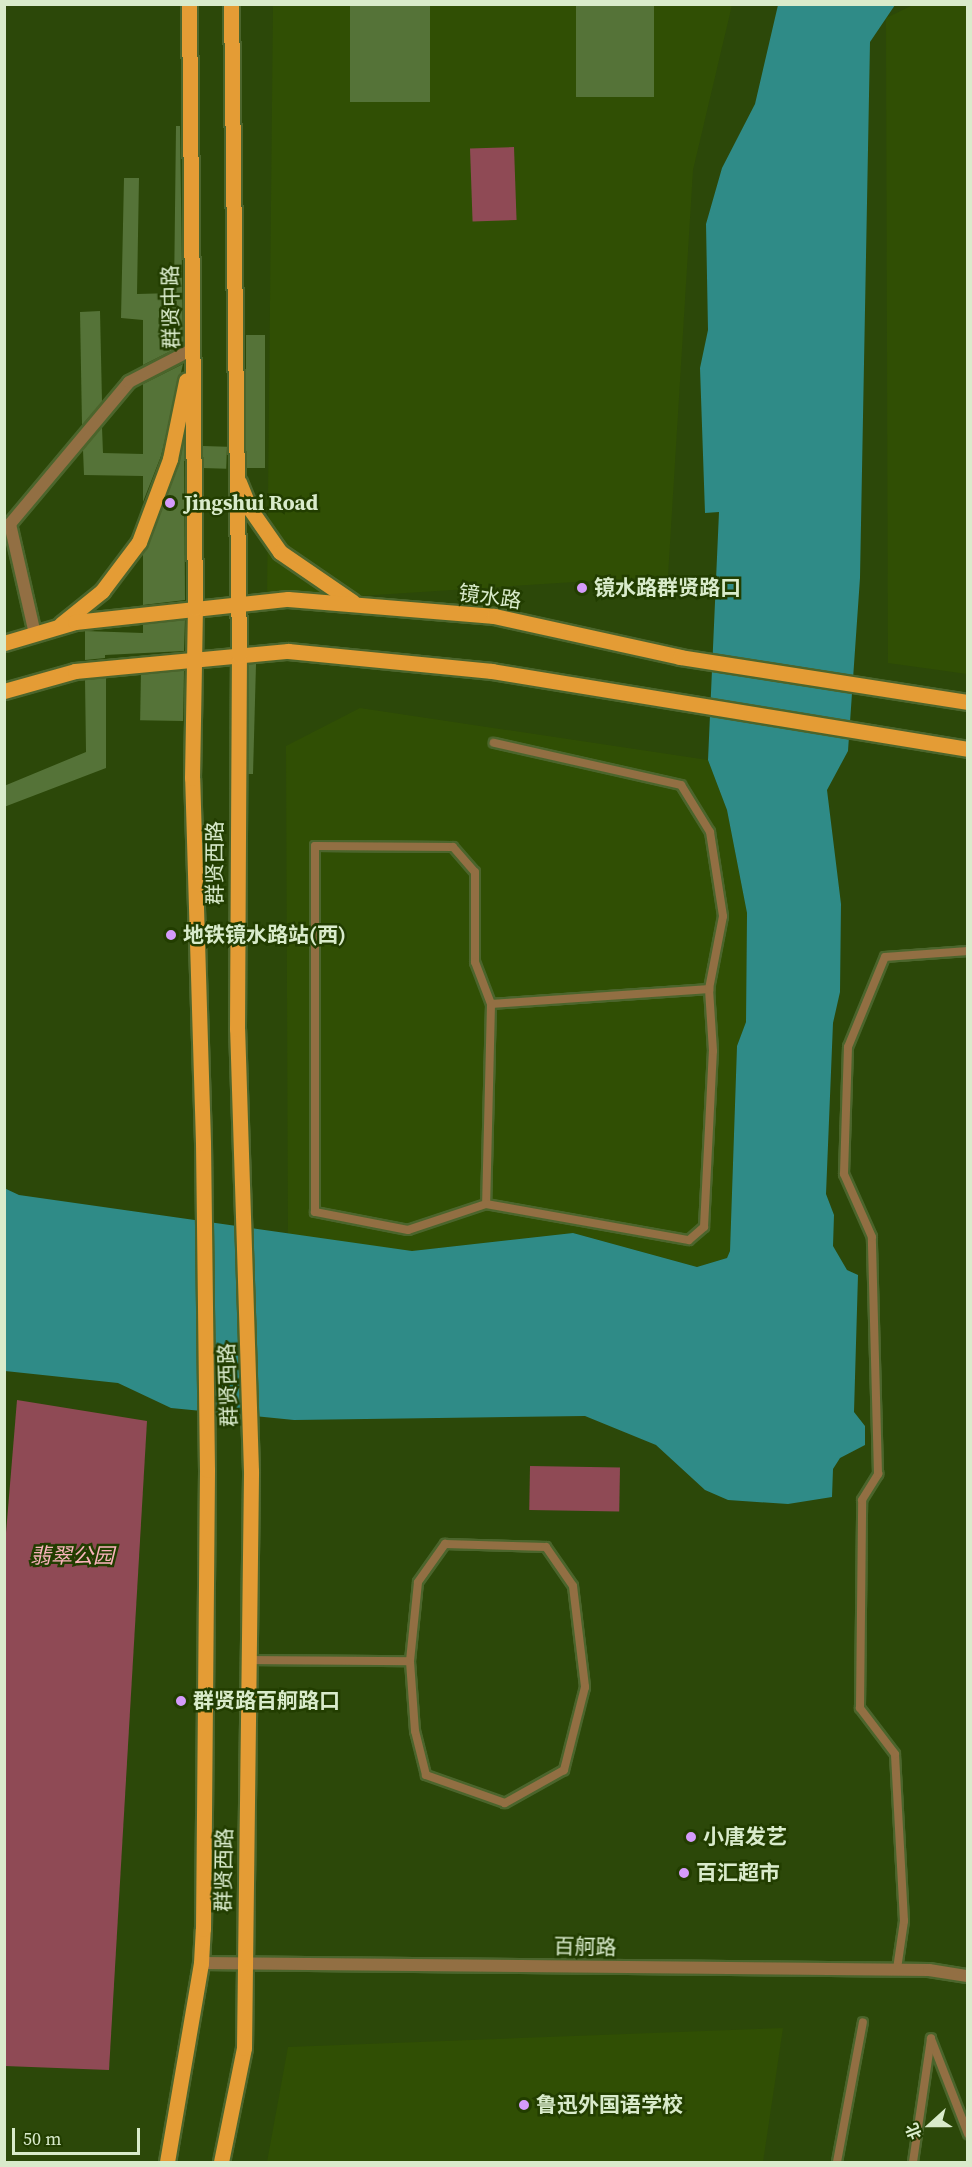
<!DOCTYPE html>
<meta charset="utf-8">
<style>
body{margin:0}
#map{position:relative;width:972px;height:2167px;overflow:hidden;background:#2c4809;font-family:"Source Serif 4","Noto Sans SC",serif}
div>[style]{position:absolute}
.built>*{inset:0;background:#304f04}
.green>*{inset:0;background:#8f4a55;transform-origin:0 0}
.water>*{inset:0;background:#2f8b87}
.building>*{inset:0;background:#557338;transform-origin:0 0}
.roads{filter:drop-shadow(2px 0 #4b652c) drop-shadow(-2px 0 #4b652c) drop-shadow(0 2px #4b652c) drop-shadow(0 -2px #4b652c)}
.service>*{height:8px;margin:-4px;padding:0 4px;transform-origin:4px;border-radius:4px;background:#926f43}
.minor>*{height:12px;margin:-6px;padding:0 6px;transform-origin:6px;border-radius:6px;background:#926f43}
.tertiary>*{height:12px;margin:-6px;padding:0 6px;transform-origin:6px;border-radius:6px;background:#926f43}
.primary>*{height:15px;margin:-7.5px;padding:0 7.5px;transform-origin:7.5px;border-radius:7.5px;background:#e49c35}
.dots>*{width:16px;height:16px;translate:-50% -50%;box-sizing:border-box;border:3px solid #223d00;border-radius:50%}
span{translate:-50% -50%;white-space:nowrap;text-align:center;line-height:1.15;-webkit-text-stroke:5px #223d00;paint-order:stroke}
.street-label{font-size:21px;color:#d9ebcb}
.poi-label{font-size:21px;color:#d9ebcb;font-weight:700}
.left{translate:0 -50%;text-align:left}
.park-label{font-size:21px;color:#fab4bc;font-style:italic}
.frame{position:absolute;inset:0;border:6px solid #d9ebcb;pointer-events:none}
.north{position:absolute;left:900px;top:2095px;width:60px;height:60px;-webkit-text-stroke:4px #223d00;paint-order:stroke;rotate:249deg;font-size:16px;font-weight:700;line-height:24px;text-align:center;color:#d9ebcb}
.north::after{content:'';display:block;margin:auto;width:21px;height:27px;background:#d9ebcb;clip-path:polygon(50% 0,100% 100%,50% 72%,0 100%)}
.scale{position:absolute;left:12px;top:2128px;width:128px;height:27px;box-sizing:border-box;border:3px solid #d9ebcb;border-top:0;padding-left:8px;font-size:18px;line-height:21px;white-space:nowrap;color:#d9ebcb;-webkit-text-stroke:4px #223d00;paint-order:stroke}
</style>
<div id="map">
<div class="built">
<div style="clip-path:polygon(915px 4px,967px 5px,967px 674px,888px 663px,886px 18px)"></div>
<div style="clip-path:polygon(273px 5px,732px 5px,693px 170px,668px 576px,267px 602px)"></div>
<div style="clip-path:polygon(360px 708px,708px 760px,727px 810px,747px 913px,746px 1022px,737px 1046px,730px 1251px,727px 1258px,697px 1267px,573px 1233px,412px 1251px,288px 1236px,286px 746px)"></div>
<div style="clip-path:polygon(783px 2028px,763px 2162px,267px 2162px,288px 2047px)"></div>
</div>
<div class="green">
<div style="left:514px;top:147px;width:73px;height:44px;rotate:88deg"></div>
<div style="clip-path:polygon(17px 1400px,147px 1421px,109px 2070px,5px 2066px,4px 1557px)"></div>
<div style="left:530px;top:1466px;width:90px;height:44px;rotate:1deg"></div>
</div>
<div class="water">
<div style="clip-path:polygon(778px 5px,895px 5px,870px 42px,860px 578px,848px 751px,827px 790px,841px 904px,840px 992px,833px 1023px,826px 1194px,834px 1215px,833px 1246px,847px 1270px,858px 1275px,854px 1412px,865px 1426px,865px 1445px,840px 1458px,833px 1469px,832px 1497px,788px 1504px,728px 1500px,705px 1490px,656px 1445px,585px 1416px,294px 1420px,171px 1408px,118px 1383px,5px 1371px,4px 1188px,19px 1195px,412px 1251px,573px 1233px,697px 1267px,727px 1258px,730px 1251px,737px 1046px,746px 1022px,747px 913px,727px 810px,708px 760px,719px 512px,705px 513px,700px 368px,708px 330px,706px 224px,722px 168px,755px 104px)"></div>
</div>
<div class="building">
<div style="left:350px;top:4px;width:80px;height:98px"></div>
<div style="left:576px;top:4px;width:78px;height:93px"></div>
<div style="clip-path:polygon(176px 126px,180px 126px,183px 345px,143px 365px,143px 320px,121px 318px,124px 178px,139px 178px,137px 294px,174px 293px)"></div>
<div style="clip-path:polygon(100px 311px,102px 402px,82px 425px,80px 312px)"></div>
<div style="left:246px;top:335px;width:19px;height:133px"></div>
<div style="clip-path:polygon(183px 364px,161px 456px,143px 502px,143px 476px,84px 475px,83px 450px,102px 427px,103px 453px,143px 454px,143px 384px)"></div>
<div style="clip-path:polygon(184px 441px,185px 600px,143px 605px,143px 552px)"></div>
<div style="left:203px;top:446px;width:24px;height:22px;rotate:2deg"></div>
<div style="clip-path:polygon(185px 620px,184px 651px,105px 655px,105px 658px,85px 660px,85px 631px,143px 633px,143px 624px)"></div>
<div style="clip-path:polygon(249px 664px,256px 664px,253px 774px,248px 774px)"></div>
<div style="left:184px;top:671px;width:50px;height:43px;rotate:91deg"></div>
<div style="clip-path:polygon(106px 678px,106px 768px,4px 807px,4px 786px,86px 752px,85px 680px)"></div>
</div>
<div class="roads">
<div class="service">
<div style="left:315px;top:846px;width:138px;rotate:0.4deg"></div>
<div style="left:453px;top:847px;width:33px;rotate:49deg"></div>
<div style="left:475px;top:872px;width:90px;rotate:90deg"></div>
<div style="left:475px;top:962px;width:45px;rotate:69.1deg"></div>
<div style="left:491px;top:1004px;width:200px;rotate:91.4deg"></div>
<div style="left:486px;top:1204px;width:82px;rotate:161.6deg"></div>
<div style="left:408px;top:1230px;width:95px;rotate:-169deg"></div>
<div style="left:315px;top:1212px;width:366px;rotate:-90deg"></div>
<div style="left:491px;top:1004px;width:219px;rotate:-3.9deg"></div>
<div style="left:486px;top:1204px;width:206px;rotate:10.1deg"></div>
<div style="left:689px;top:1240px;width:20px;rotate:-41deg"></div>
<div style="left:704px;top:1227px;width:176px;rotate:-87.1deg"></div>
<div style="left:713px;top:1051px;width:62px;rotate:-93.7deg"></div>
<div style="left:709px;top:989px;width:74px;rotate:-79.1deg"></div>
<div style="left:723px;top:916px;width:85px;rotate:-98.8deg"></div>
<div style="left:710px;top:832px;width:55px;rotate:-121.7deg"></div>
<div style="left:681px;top:785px;width:192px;rotate:-167.3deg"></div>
<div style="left:445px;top:1544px;width:101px;rotate:1.7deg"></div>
<div style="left:546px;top:1547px;width:47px;rotate:55.3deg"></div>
<div style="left:573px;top:1586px;width:102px;rotate:83.2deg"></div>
<div style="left:585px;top:1687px;width:86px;rotate:104.2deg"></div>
<div style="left:564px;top:1770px;width:68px;rotate:150.8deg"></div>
<div style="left:505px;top:1803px;width:84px;rotate:-160.5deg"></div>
<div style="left:426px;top:1775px;width:45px;rotate:-104deg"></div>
<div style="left:415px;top:1731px;width:70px;rotate:-94.1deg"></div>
<div style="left:410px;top:1661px;width:79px;rotate:-84.2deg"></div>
<div style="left:418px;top:1582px;width:47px;rotate:-54.6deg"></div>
<div style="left:248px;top:1660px;width:162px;rotate:0.4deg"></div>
<div style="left:897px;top:1969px;width:49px;rotate:-81.7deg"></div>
<div style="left:904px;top:1921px;width:167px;rotate:-93.1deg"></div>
<div style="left:895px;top:1754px;width:58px;rotate:-127.3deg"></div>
<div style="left:860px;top:1708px;width:208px;rotate:-89.4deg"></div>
<div style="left:862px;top:1500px;width:31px;rotate:-58deg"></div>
<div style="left:878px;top:1474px;width:237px;rotate:-91.5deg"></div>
<div style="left:872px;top:1237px;width:69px;rotate:-114deg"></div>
<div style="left:844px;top:1174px;width:127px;rotate:-88.2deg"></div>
<div style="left:848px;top:1047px;width:97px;rotate:-67.7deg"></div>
<div style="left:885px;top:957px;width:83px;rotate:-4.1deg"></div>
<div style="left:931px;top:2039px;width:102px;rotate:68.7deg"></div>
<div style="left:837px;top:2162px;width:142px;rotate:-79.5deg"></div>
<div style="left:913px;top:2162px;width:125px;rotate:-81.7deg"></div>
</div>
<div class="minor">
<div style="left:35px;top:634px;width:113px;rotate:-102.8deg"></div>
<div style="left:10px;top:524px;width:185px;rotate:-50deg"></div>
<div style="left:129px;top:382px;width:72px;rotate:-27.3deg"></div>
</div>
<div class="tertiary">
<div style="left:201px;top:1963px;width:728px;rotate:0.55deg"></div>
<div style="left:929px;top:1970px;width:39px;rotate:9deg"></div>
</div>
<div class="primary">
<div style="left:239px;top:482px;width:29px;rotate:68deg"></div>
<div style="left:250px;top:509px;width:52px;rotate:55.1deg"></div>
<div style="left:280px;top:552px;width:88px;rotate:34.4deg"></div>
<div style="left:61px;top:624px;width:53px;rotate:-38.8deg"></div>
<div style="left:102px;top:591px;width:61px;rotate:-52.9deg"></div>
<div style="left:139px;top:542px;width:89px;rotate:-69.5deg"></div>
<div style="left:170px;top:459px;width:80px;rotate:-78.4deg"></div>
<div style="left:4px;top:643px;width:74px;rotate:-16.5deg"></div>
<div style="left:75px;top:622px;width:214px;rotate:-6.2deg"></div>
<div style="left:288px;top:599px;width:207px;rotate:4.7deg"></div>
<div style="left:494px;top:616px;width:190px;rotate:12.4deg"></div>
<div style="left:680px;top:657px;width:291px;rotate:8.9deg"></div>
<div style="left:4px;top:691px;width:74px;rotate:-15.7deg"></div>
<div style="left:75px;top:671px;width:214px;rotate:-5.4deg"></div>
<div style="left:288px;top:651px;width:205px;rotate:5.6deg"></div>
<div style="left:492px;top:671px;width:482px;rotate:9.3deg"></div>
<div style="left:167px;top:2162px;width:202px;rotate:-80.3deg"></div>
<div style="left:201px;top:1963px;width:34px;rotate:-87deg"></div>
<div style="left:203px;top:1929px;width:459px;rotate:-89.5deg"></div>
<div style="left:207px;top:1470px;width:327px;rotate:-90.7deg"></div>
<div style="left:203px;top:1143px;width:365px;rotate:-91.7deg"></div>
<div style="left:192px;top:778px;width:170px;rotate:-89deg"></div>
<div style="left:195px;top:608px;width:604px;rotate:-90.57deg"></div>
<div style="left:221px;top:2162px;width:116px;rotate:-78.6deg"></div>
<div style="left:244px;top:2048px;width:577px;rotate:-89.3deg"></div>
<div style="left:251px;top:1471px;width:442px;rotate:-91.8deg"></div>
<div style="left:237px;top:1029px;width:373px;rotate:-89.7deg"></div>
<div style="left:239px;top:656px;width:652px;rotate:-90.7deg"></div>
</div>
</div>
<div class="dots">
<div style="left:170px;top:503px;background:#d59bfb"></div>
<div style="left:582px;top:588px;background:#d59bfb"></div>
<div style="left:171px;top:935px;background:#d59bfb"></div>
<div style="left:181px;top:1701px;background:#d59bfb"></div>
<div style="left:691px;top:1837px;background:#d59bfb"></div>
<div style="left:684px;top:1873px;background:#d59bfb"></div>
<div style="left:524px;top:2105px;background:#d59bfb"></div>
</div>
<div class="street-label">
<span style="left:171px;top:307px;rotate:-91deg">群贤中路</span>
<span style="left:490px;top:597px;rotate:8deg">镜水路</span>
<span style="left:215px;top:863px;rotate:-90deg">群贤西路</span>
<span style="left:228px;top:1385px;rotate:-92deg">群贤西路</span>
<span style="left:224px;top:1870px;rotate:-89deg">群贤西路</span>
<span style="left:585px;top:1947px;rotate:1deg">百舸路</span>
</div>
<div class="poi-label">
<span class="left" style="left:184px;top:503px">Jingshui Road</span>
<span class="left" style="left:594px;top:588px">镜水路群贤路口</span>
<span class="left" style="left:183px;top:935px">地铁镜水路站(西)</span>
<span class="left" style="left:193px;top:1701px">群贤路百舸路口</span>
<span class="left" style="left:703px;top:1837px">小唐发艺</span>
<span class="left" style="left:696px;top:1873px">百汇超市</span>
<span class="left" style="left:536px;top:2105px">鲁迅外国语学校</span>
</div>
<div class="park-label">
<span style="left:72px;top:1556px">翡翠公园</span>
</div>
<div class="frame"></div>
<div class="north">北</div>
<div class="scale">50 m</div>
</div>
